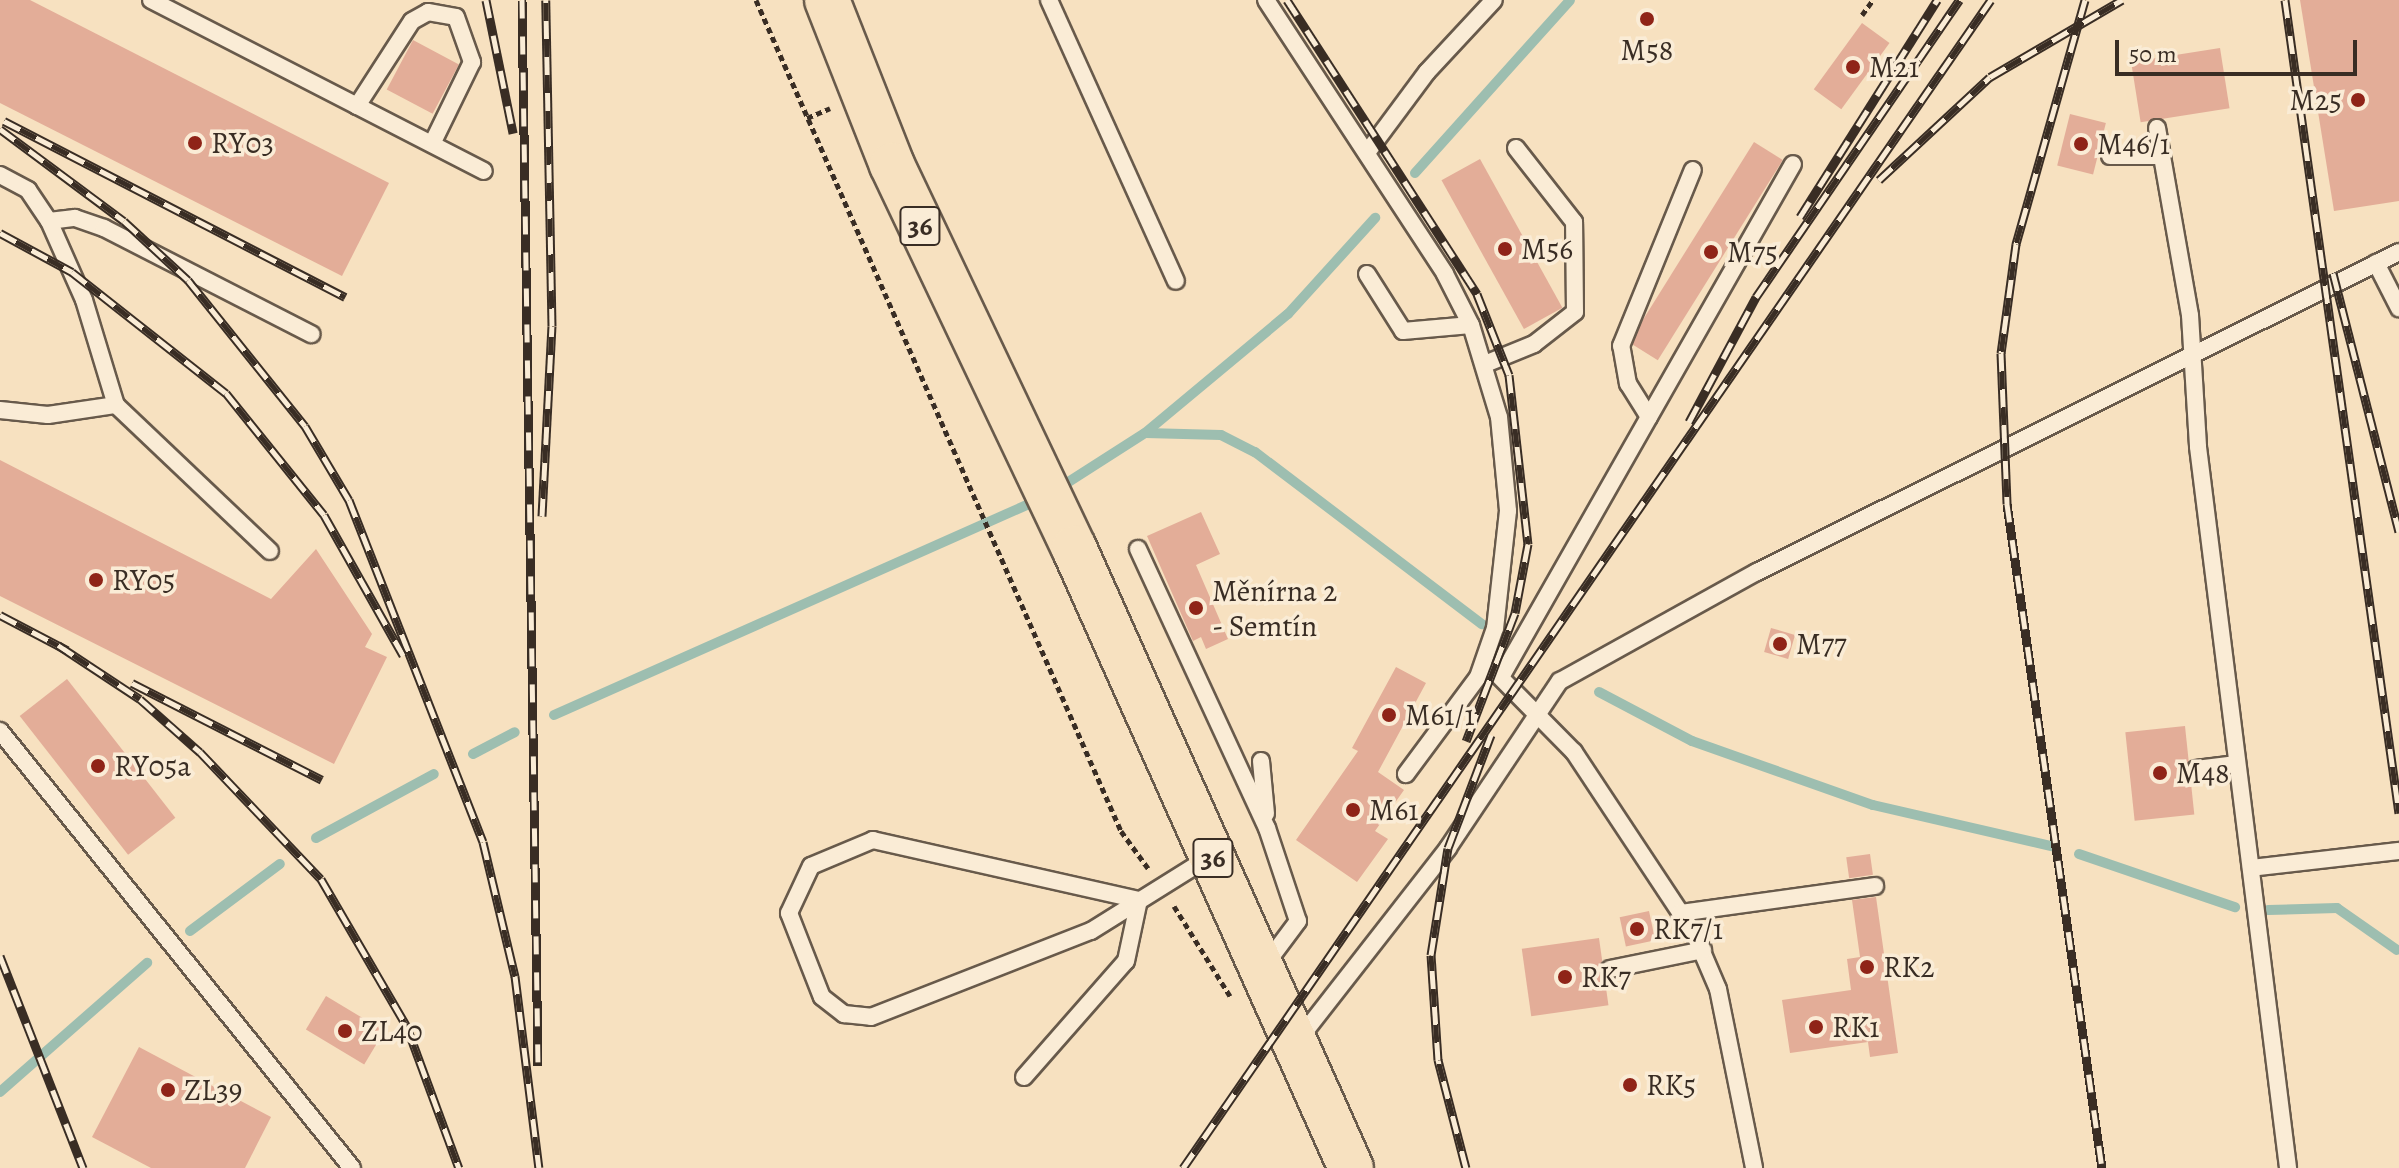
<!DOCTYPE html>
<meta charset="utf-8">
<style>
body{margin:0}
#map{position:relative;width:2399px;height:1168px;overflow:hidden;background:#f7e1c0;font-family:Alegreya,serif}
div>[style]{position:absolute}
.stream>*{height:10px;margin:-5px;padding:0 5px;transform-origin:5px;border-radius:5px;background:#9dbeb0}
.building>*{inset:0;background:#e3ad98;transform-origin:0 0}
.path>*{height:5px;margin-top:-2.5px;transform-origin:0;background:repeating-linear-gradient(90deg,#392d24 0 6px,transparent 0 10px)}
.roads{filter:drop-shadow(2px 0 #685a4b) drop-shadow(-2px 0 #685a4b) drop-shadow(0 2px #685a4b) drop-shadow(0 -2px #685a4b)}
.lane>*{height:16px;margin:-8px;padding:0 8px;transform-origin:8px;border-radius:8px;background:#faecd6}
.primary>*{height:44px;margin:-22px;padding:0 22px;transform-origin:22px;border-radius:22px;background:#f7e1c0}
.rail>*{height:9px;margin-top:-4.5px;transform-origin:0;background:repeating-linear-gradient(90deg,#faecd6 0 18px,#392d24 0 36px);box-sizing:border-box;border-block:2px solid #392d24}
.dots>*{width:22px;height:22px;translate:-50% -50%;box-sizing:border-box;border:4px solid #faecd6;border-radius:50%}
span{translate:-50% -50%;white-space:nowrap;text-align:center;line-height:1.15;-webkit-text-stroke:7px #faecd6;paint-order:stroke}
.shield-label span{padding:2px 6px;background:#faecd6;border:2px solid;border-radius:6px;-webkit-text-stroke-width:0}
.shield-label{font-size:28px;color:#392d24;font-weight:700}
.poi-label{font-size:30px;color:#392d24}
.left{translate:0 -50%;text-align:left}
.right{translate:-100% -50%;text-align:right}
.scale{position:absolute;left:2115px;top:40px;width:242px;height:36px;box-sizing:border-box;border:4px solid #392d24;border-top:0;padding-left:10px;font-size:24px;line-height:28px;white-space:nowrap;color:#392d24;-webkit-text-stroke:6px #faecd6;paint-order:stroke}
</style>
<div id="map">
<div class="stream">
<div style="left:1415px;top:173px;width:232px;rotate:-48.1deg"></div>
<div style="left:1146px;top:433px;width:75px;rotate:1.5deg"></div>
<div style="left:1221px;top:435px;width:38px;rotate:27deg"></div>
<div style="left:1255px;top:452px;width:285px;rotate:37.2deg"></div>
<div style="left:1059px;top:488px;width:102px;rotate:-32.6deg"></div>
<div style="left:1145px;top:433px;width:186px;rotate:-39.8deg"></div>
<div style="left:1288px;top:314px;width:130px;rotate:-47.8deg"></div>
<div style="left:1599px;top:692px;width:105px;rotate:27.8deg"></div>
<div style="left:1692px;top:741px;width:192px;rotate:19.5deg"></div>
<div style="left:1873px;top:805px;width:183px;rotate:13deg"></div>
<div style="left:554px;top:715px;width:530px;rotate:-23.95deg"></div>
<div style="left:473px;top:754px;width:47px;rotate:-27.6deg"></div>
<div style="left:316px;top:838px;width:134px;rotate:-28.5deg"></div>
<div style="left:2079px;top:854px;width:165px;rotate:18.8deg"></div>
<div style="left:2268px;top:910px;width:69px;rotate:-1.7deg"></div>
<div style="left:2337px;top:908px;width:73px;rotate:35deg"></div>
<div style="left:190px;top:931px;width:112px;rotate:-36.7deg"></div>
<div style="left:0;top:1092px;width:196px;rotate:-41.3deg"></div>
</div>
<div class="building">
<div style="clip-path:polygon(0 0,30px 0,389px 183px,342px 276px,0 103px)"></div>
<div style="clip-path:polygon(2300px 0,2399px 0,2399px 201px,2334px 211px)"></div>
<div style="left:1862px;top:23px;width:34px;height:82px;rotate:36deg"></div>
<div style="left:413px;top:40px;width:52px;height:56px;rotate:28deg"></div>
<div style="left:2220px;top:48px;width:61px;height:90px;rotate:81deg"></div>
<div style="left:2070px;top:114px;width:37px;height:53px;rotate:14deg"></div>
<div style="left:1754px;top:142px;width:34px;height:236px;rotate:32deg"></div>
<div style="left:1480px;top:159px;width:170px;height:44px;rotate:61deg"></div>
<div style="clip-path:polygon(0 460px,271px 599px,316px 549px,372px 634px,365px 647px,387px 657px,334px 764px,0 596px)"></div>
<div style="clip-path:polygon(1201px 512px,1220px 554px,1196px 565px,1228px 639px,1206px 649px,1201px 637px,1193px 641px,1147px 536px)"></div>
<div style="left:1771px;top:628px;width:25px;height:25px;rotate:16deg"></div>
<div style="clip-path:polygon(1396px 667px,1426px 683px,1378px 772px,1404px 790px,1375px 831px,1388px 839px,1357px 882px,1296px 840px,1358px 751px,1352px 748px)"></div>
<div style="left:67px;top:679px;width:176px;height:60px;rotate:52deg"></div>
<div style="left:2185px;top:726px;width:89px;height:60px;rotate:84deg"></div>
<div style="left:1870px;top:854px;width:21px;height:24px;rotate:82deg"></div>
<div style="clip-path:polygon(1876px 897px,1898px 1053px,1870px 1057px,1868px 1042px,1790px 1053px,1782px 1000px,1851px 990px,1847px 959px,1860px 957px,1852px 900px)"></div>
<div style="left:1649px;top:911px;width:30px;height:30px;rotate:78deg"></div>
<div style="left:1599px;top:938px;width:68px;height:78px;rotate:82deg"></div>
<div style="left:326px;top:996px;width:68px;height:39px;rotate:31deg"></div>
<div style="clip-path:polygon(139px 1047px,271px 1117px,245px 1168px,151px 1168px,92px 1137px)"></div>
</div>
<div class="path">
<div style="left:756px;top:0;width:908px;rotate:66.29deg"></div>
<div style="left:1121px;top:831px;width:46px;rotate:53.9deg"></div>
<div style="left:1862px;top:15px;width:19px;rotate:-54deg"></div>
<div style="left:807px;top:118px;width:25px;rotate:-23deg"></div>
<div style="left:1174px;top:906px;width:106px;rotate:58.1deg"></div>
</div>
<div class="roads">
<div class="lane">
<div style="left:151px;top:0;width:374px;rotate:27.2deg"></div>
<div style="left:1049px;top:0;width:308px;rotate:65.7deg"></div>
<div style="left:1266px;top:0;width:327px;rotate:56.8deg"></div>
<div style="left:1445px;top:274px;width:57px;rotate:63deg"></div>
<div style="left:1471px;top:325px;width:96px;rotate:73.1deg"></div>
<div style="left:1499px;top:417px;width:94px;rotate:84.5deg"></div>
<div style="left:1508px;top:511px;width:118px;rotate:96.3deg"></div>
<div style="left:1495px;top:628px;width:52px;rotate:109.1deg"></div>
<div style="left:1478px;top:677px;width:121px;rotate:126.6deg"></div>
<div style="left:357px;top:106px;width:101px;rotate:-57.1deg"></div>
<div style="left:412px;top:21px;width:18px;rotate:-29deg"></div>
<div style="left:428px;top:12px;width:28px;rotate:10deg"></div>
<div style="left:456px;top:17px;width:48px;rotate:70.4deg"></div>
<div style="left:472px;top:62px;width:91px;rotate:116deg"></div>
<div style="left:2157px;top:128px;width:190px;rotate:80deg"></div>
<div style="left:2190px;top:315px;width:132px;rotate:86.5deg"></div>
<div style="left:2198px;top:447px;width:727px;rotate:82.88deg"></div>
<div style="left:1369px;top:150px;width:97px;rotate:-53.4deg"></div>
<div style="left:1427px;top:72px;width:98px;rotate:-47.1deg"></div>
<div style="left:2110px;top:156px;width:51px"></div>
<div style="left:0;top:175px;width:32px;rotate:28deg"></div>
<div style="left:28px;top:190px;width:37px;rotate:56deg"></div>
<div style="left:49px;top:221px;width:86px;rotate:66.1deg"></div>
<div style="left:84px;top:300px;width:110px;rotate:73.1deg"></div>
<div style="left:116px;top:405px;width:212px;rotate:43.5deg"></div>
<div style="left:49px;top:221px;width:26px;rotate:-7deg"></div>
<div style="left:75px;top:218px;width:31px;rotate:19deg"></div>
<div style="left:104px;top:228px;width:233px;rotate:27.1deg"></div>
<div style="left:2376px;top:263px;width:51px;rotate:62.9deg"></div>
<div style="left:1367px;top:274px;width:67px;rotate:57.7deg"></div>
<div style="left:1403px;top:331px;width:68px;rotate:-5deg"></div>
<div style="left:1485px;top:364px;width:53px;rotate:-22.2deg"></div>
<div style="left:1534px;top:344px;width:52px;rotate:-38deg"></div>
<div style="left:1575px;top:312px;width:90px;rotate:-90.6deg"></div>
<div style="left:1574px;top:222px;width:94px;rotate:-128.1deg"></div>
<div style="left:0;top:410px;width:48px;rotate:5.9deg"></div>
<div style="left:48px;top:415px;width:69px;rotate:-8.4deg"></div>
<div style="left:1649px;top:417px;width:39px;rotate:-122deg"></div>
<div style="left:1628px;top:384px;width:39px;rotate:-100deg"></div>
<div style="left:1621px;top:346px;width:190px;rotate:-67.8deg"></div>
<div style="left:1138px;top:549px;width:307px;rotate:65.2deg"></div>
<div style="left:1267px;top:828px;width:98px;rotate:71.6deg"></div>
<div style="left:1298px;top:921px;width:54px;rotate:126.7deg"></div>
<div style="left:1494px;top:671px;width:114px;rotate:45.4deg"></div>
<div style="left:1574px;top:752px;width:217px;rotate:56.5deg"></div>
<div style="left:1694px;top:933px;width:61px;rotate:66.8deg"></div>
<div style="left:1718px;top:989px;width:183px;rotate:78.6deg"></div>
<div style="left:1501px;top:677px;width:590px;rotate:-60.35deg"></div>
<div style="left:0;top:731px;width:561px;rotate:51.15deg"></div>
<div style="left:1261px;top:761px;width:53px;rotate:84.6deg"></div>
<div style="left:2196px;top:769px;width:41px;rotate:-7deg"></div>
<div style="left:2251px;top:868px;width:149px;rotate:-6.6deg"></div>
<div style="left:1139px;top:900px;width:273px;rotate:-167.3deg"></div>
<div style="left:873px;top:840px;width:67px;rotate:157.2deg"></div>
<div style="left:811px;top:866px;width:52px;rotate:115.1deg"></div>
<div style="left:789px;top:913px;width:90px;rotate:68.6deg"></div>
<div style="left:822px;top:997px;width:28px;rotate:38deg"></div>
<div style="left:844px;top:1014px;width:27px;rotate:6deg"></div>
<div style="left:871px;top:1017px;width:236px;rotate:-21.4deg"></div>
<div style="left:1091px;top:931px;width:142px;rotate:-32deg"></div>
<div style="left:1680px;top:913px;width:197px;rotate:-7.9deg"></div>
<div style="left:1610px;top:969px;width:95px;rotate:-11.5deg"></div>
<div style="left:1299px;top:1039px;width:242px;rotate:-52deg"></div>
<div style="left:1448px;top:848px;width:201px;rotate:-56.2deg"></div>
<div style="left:1560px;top:681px;width:225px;rotate:-29deg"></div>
<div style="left:1757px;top:572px;width:717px;rotate:-26.49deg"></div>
<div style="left:1024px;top:1077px;width:154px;rotate:-48.7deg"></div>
<div style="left:1126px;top:961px;width:62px;rotate:-78deg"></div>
</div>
<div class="primary">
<div style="left:827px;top:0;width:177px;rotate:68.5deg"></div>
<div style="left:892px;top:165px;width:424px;rotate:64.6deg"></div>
<div style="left:1074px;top:548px;width:679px;rotate:65.93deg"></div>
</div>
</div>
<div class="rail">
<div style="left:486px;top:0;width:136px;rotate:78.5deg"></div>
<div style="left:522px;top:0;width:1066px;rotate:89.14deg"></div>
<div style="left:1287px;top:0;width:350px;rotate:57.1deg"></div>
<div style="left:1477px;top:294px;width:87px;rotate:68.4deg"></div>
<div style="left:1509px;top:375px;width:170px;rotate:83.6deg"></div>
<div style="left:1528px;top:544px;width:70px;rotate:100.7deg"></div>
<div style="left:1515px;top:613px;width:137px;rotate:110.9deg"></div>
<div style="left:2085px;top:0;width:254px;rotate:105.8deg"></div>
<div style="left:2016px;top:244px;width:110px;rotate:97.8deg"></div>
<div style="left:2001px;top:353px;width:151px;rotate:87.7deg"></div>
<div style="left:2007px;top:504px;width:671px;rotate:81.86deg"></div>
<div style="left:2285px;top:0;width:821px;rotate:82.02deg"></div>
<div style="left:4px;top:121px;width:384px;rotate:27.3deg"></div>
<div style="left:0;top:129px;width:154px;rotate:36.6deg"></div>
<div style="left:124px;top:221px;width:87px;rotate:42.7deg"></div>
<div style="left:188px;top:280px;width:187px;rotate:51.3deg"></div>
<div style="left:305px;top:426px;width:86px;rotate:59.3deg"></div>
<div style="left:349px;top:500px;width:367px;rotate:68.6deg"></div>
<div style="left:483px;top:842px;width:138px;rotate:76.6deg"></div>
<div style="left:515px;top:976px;width:193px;rotate:82.9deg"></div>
<div style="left:1879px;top:180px;width:151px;rotate:-42.9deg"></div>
<div style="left:1990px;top:77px;width:153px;rotate:-30.3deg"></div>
<div style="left:1800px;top:217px;width:257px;rotate:-57.7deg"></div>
<div style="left:0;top:233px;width:82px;rotate:28.4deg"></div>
<div style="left:72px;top:272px;width:196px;rotate:38.2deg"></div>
<div style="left:226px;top:393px;width:156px;rotate:51.2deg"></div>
<div style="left:324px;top:515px;width:161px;rotate:60.6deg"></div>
<div style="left:2333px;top:273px;width:267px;rotate:75.7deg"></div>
<div style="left:1689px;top:422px;width:142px;rotate:-61.8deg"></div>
<div style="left:1756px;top:297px;width:360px;rotate:-55.6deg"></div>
<div style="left:542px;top:516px;width:190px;rotate:-87deg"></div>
<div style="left:552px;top:326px;width:326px;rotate:-91.1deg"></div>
<div style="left:0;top:615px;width:76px;rotate:27.6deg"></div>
<div style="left:58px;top:645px;width:98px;rotate:33.4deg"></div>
<div style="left:140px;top:699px;width:80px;rotate:41.5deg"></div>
<div style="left:200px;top:752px;width:175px;rotate:46.4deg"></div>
<div style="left:321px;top:879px;width:171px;rotate:59.8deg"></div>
<div style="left:407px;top:1027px;width:150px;rotate:69.8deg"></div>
<div style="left:132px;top:683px;width:213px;rotate:27deg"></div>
<div style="left:0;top:956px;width:228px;rotate:68.6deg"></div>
<div style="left:1183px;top:1168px;width:1420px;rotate:-55.33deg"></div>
<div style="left:1466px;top:1168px;width:112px;rotate:-104.5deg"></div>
<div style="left:1438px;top:1060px;width:105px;rotate:-93.8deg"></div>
<div style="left:1431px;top:955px;width:108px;rotate:-81deg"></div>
<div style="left:1448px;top:848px;width:121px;rotate:-69.2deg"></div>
</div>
<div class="dots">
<div style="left:1647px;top:19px;background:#8f2418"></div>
<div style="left:1853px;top:67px;background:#8f2418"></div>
<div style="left:2358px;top:100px;background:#8f2418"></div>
<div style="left:195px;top:143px;background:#8f2418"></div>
<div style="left:2081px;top:144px;background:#8f2418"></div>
<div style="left:1505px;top:249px;background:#8f2418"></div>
<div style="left:1711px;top:252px;background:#8f2418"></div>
<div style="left:96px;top:580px;background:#8f2418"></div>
<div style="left:1196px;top:608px;background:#8f2418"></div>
<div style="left:1780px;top:644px;background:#8f2418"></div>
<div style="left:1389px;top:715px;background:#8f2418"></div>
<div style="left:98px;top:766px;background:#8f2418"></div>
<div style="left:2160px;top:773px;background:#8f2418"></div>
<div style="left:1353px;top:810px;background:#8f2418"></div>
<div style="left:1637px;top:929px;background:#8f2418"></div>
<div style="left:1867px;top:967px;background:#8f2418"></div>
<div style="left:1565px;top:977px;background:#8f2418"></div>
<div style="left:1816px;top:1027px;background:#8f2418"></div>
<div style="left:345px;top:1031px;background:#8f2418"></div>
<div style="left:1630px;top:1085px;background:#8f2418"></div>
<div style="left:168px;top:1090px;background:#8f2418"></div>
</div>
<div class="shield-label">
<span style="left:920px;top:226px">36</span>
<span style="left:1213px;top:858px">36</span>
</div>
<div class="poi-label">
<span style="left:1647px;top:50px">M58</span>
<span class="left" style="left:1869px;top:67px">M21</span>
<span class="right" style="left:2342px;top:100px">M25</span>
<span class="left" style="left:211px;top:143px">RY03</span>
<span class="left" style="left:2097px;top:144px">M46/1</span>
<span class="left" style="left:1521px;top:249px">M56</span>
<span class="left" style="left:1727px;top:252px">M75</span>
<span class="left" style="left:112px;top:580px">RY05</span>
<span class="left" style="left:1212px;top:608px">Měnírna 2<br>- Semtín</span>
<span class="left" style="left:1796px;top:644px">M77</span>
<span class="left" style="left:1405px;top:715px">M61/1</span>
<span class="left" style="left:114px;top:766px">RY05a</span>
<span class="left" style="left:2176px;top:773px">M48</span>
<span class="left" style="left:1369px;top:810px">M61</span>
<span class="left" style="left:1653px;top:929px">RK7/1</span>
<span class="left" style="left:1883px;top:967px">RK2</span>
<span class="left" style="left:1581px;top:977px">RK7</span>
<span class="left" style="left:1832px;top:1027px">RK1</span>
<span class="left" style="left:361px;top:1031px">ZL40</span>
<span class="left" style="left:1646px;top:1085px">RK5</span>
<span class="left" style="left:184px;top:1090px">ZL39</span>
</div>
<div class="scale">50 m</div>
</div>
